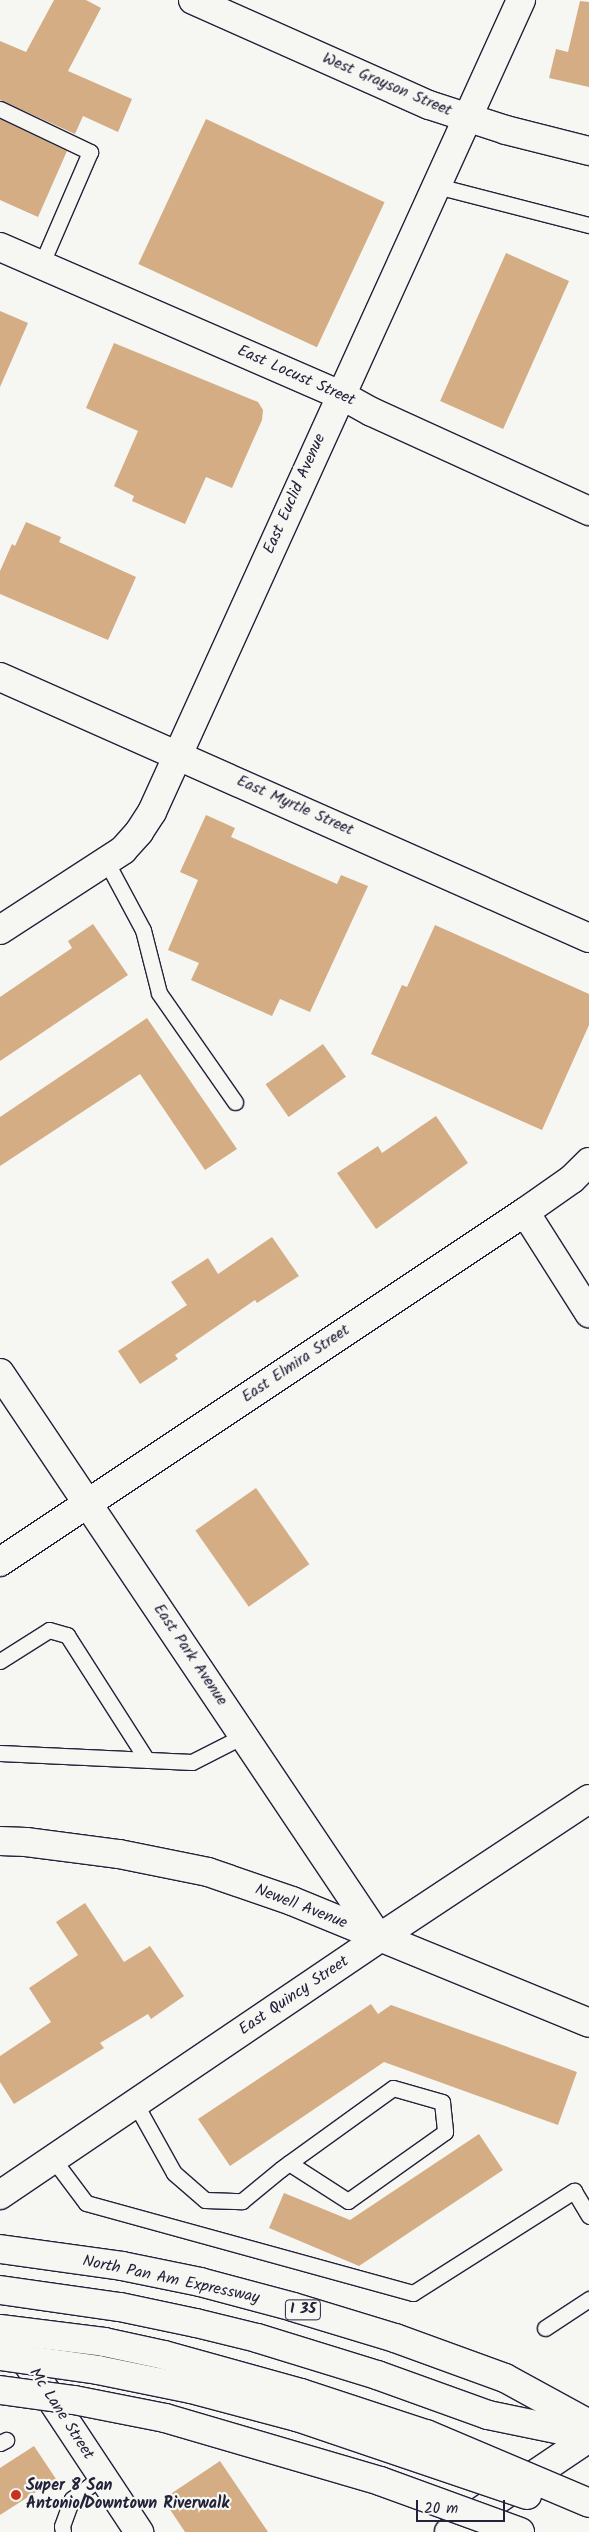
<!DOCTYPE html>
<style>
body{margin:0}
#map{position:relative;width:589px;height:2532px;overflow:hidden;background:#f6f6f2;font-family:Kalam,sans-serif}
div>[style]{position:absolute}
.building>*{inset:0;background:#d4ad85;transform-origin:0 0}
.roads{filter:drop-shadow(1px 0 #22223b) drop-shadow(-1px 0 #22223b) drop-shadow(0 1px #22223b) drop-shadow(0 -1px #22223b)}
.service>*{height:15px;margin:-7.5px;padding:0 7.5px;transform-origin:7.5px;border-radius:7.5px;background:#f6f6f2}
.minor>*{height:28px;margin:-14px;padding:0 14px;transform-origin:14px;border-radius:14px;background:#f6f6f2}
.tertiary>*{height:28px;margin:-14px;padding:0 14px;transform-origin:14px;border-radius:14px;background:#f6f6f2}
.secondary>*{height:28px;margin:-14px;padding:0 14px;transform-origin:14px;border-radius:14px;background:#f6f6f2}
.motorway>*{height:28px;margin:-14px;padding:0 14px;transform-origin:14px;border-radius:14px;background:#f6f6f2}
.bridges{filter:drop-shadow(1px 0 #22223b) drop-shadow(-1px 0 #22223b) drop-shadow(0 1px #22223b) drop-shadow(0 -1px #22223b)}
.motorway-bridge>*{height:28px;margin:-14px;padding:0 14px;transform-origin:14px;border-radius:14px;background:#f6f6f2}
.dots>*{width:14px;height:14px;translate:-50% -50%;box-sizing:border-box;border:2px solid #f6f6f2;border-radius:50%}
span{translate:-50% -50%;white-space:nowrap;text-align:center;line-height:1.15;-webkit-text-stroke:4.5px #f6f6f2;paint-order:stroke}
.shield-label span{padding:1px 4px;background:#f6f6f2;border:1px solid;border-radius:4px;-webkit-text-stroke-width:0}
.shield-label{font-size:15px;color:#22223b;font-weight:700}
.street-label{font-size:16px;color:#22223b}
.poi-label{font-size:16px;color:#22223b;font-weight:700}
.left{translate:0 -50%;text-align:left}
.scale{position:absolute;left:416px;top:2500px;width:89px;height:22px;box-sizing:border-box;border:2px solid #22223b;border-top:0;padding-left:6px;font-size:15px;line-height:18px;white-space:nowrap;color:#22223b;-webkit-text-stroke:4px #f6f6f2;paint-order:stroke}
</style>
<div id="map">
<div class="building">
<div style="clip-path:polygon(54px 0,86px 0,101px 8px,68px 71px,132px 99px,118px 132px,83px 116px,75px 134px,0 100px,0 41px,26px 52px)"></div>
<div style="clip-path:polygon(580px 1px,589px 2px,589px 87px,549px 78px,556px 49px,568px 52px)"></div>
<div style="clip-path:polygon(0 119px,67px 151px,38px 217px,0 200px)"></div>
<div style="left:206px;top:119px;width:197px;height:160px;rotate:25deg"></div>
<div style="left:506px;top:253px;width:69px;height:162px;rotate:24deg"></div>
<div style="clip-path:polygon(0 311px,28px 323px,0 387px)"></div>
<div style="clip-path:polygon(114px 343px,258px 402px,263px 410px,262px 420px,232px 488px,206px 477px,185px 524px,132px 501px,134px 496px,114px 486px,138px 431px,86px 408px)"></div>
<div style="clip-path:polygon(26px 522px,61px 537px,59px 542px,136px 577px,108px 640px,0 594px,0 571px,12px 544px,15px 546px)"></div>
<div style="clip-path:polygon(206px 815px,235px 828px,231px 837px,337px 884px,341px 875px,368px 886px,310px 1012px,280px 999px,272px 1016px,191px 980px,199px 963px,168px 950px,198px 880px,180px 872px)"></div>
<div style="clip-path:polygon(93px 924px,128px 975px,0 1061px,0 997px,72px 948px,68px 941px)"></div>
<div style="clip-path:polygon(435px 925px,589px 994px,589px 1025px,542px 1130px,371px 1054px,402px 985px,407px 987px)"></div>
<div style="clip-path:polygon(147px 1018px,237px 1149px,205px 1170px,140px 1074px,0 1166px,0 1117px)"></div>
<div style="left:323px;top:1044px;width:40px;height:70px;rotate:55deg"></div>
<div style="clip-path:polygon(436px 1116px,468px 1163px,376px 1229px,337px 1173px,378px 1146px,382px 1153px)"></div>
<div style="clip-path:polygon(272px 1237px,299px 1276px,257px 1303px,255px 1300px,175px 1355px,178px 1359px,140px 1384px,118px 1351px,187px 1305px,171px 1282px,208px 1258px,218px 1274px)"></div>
<div style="left:256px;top:1488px;width:93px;height:74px;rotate:55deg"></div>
<div style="clip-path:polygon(85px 1903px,124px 1962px,150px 1946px,184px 1996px,151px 2019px,148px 2014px,100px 2043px,104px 2048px,14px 2104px,0 2082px,0 2056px,51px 2022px,29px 1988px,78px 1955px,56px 1922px)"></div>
<div style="clip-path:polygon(371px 2004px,378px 2014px,391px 2005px,577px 2072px,558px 2125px,384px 2062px,230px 2166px,198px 2119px)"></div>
<div style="clip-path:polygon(479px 2134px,503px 2170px,359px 2266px,269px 2228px,284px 2193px,350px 2220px)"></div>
<div style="clip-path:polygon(34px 2446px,56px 2479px,0 2515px,0 2468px)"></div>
<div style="clip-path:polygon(220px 2461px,268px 2532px,185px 2532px,163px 2499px)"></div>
</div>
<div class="roads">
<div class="service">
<div style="left:0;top:109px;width:100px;rotate:25.5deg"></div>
<div style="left:90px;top:152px;width:123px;rotate:113.4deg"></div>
<div style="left:437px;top:186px;width:157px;rotate:14.4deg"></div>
<div style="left:106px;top:861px;width:78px;rotate:61.8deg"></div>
<div style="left:143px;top:930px;width:65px;rotate:75.7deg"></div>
<div style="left:159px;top:993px;width:133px;rotate:55.1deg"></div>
<div style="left:0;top:1661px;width:58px;rotate:-32.3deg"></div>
<div style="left:49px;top:1630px;width:19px;rotate:16deg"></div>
<div style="left:67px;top:1635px;width:148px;rotate:57.4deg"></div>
<div style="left:0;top:1753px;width:192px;rotate:2.7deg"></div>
<div style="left:192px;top:1762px;width:59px;rotate:-27deg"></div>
<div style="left:135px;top:2103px;width:80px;rotate:60.9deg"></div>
<div style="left:174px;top:2173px;width:41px;rotate:41.1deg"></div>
<div style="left:205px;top:2200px;width:37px;rotate:2deg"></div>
<div style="left:242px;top:2201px;width:50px;rotate:-39.4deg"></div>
<div style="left:281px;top:2169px;width:10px;rotate:-37deg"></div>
<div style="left:289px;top:2163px;width:128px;rotate:-35.8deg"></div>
<div style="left:393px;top:2088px;width:51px;rotate:15.9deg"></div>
<div style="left:442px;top:2102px;width:30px;rotate:84deg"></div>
<div style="left:445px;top:2132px;width:119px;rotate:144.6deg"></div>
<div style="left:348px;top:2201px;width:70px;rotate:-147.2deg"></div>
<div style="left:53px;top:2159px;width:55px;rotate:53.1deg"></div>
<div style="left:86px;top:2203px;width:339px;rotate:15.4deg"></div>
<div style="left:413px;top:2293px;width:191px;rotate:-32.4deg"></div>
<div style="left:574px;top:2191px;width:29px;rotate:59deg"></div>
<div style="left:545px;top:2328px;width:53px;rotate:-33.4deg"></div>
<div style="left:0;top:2443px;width:7px;rotate:-27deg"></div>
<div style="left:63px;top:2532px;width:6px;rotate:-99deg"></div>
<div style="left:62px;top:2526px;width:29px;rotate:-70deg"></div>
<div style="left:72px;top:2499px;width:38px;rotate:-37deg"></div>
</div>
<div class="minor">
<div style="left:0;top:247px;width:372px;rotate:23.5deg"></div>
<div style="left:341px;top:395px;width:35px;rotate:29deg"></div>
<div style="left:372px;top:412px;width:239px;rotate:24.5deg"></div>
<div style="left:0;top:677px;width:644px;rotate:23.9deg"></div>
<div style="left:0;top:930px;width:147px;rotate:-33deg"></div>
<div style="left:123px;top:850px;width:24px;rotate:-48deg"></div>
<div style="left:139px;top:832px;width:24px;rotate:-57deg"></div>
<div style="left:152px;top:812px;width:892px;rotate:-65.56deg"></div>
<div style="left:525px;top:1212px;width:120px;rotate:57.6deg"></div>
<div style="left:0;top:1373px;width:680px;rotate:56.15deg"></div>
<div style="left:379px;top:1938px;width:252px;rotate:-33.5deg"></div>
<div style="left:0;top:1562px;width:631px;rotate:-33.69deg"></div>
<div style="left:525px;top:1212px;width:57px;rotate:-35.1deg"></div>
<div style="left:572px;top:1179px;width:24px;rotate:-45deg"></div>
<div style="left:14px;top:2343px;width:227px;rotate:56.5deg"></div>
</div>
<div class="tertiary">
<div style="left:193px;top:0;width:258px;rotate:24deg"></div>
<div style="left:429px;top:105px;width:81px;rotate:18deg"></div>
<div style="left:506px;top:130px;width:86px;rotate:14.2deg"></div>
<div style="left:449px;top:2532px;width:169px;rotate:-33.9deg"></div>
</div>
<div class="secondary">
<div style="left:0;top:1841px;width:26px;rotate:2deg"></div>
<div style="left:26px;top:1842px;width:94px;rotate:7.4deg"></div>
<div style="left:119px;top:1854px;width:91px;rotate:11.4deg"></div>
<div style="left:208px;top:1872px;width:89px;rotate:19deg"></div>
<div style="left:292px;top:1901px;width:321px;rotate:22.3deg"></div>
<div style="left:0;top:2195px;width:458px;rotate:-34.1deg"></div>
</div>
<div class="motorway">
<div style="left:0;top:2249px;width:123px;rotate:7.9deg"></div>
<div style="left:122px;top:2266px;width:80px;rotate:11.6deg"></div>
<div style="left:200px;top:2282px;width:96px;rotate:15deg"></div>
<div style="left:293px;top:2307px;width:107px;rotate:16.9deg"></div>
<div style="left:395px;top:2338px;width:117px;rotate:20deg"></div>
<div style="left:505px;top:2378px;width:96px;rotate:28.7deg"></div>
<div style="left:0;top:2290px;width:121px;rotate:8.1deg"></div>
<div style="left:120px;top:2307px;width:78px;rotate:11.9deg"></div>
<div style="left:196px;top:2323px;width:63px;rotate:13.8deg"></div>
<div style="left:257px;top:2338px;width:126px;rotate:17.1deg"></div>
<div style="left:377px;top:2375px;width:118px;rotate:19.8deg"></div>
<div style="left:488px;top:2415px;width:103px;rotate:11.7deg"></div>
</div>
</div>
<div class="bridges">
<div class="motorway-bridge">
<div style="left:0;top:2329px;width:105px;rotate:7.1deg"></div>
<div style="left:104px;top:2342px;width:61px;rotate:12.2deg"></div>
<div style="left:164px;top:2355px;width:142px;rotate:15.5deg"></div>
<div style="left:301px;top:2393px;width:132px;rotate:18.2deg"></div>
<div style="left:426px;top:2434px;width:177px;rotate:22.9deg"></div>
<div style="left:0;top:2356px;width:99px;rotate:8.1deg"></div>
<div style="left:98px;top:2370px;width:95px;rotate:11.5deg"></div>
<div style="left:191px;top:2389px;width:110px;rotate:14.8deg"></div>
<div style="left:297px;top:2417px;width:243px;rotate:18.7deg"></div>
<div style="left:0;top:2390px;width:75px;rotate:7.7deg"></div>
<div style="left:74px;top:2400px;width:93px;rotate:11.2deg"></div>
<div style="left:165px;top:2418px;width:224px;rotate:16.3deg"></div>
<div style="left:380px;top:2481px;width:149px;rotate:20deg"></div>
</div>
</div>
<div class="dots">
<div style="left:16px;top:2495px;background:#c8321e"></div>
</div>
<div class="shield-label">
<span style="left:303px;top:2310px">I 35</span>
</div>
<div class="street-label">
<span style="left:387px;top:85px;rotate:23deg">West Grayson Street</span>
<span style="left:296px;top:376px;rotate:24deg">East Locust Street</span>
<span style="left:295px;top:494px;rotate:-66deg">East Euclid Avenue</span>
<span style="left:295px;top:806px;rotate:24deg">East Myrtle Street</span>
<span style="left:296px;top:1364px;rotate:-34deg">East Elmira Street</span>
<span style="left:190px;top:1655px;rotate:56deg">East Park Avenue</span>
<span style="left:301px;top:1907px;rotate:21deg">Newell Avenue</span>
<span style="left:294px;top:1996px;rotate:-34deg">East Quincy Street</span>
<span style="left:171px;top:2280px;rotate:12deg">North Pan Am Expressway</span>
<span style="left:61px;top:2414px;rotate:57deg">Mc Lane Street</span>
</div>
<div class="poi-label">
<span class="left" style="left:26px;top:2495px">Super 8 San<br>Antonio/Downtown Riverwalk</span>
</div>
<div class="scale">20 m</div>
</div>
